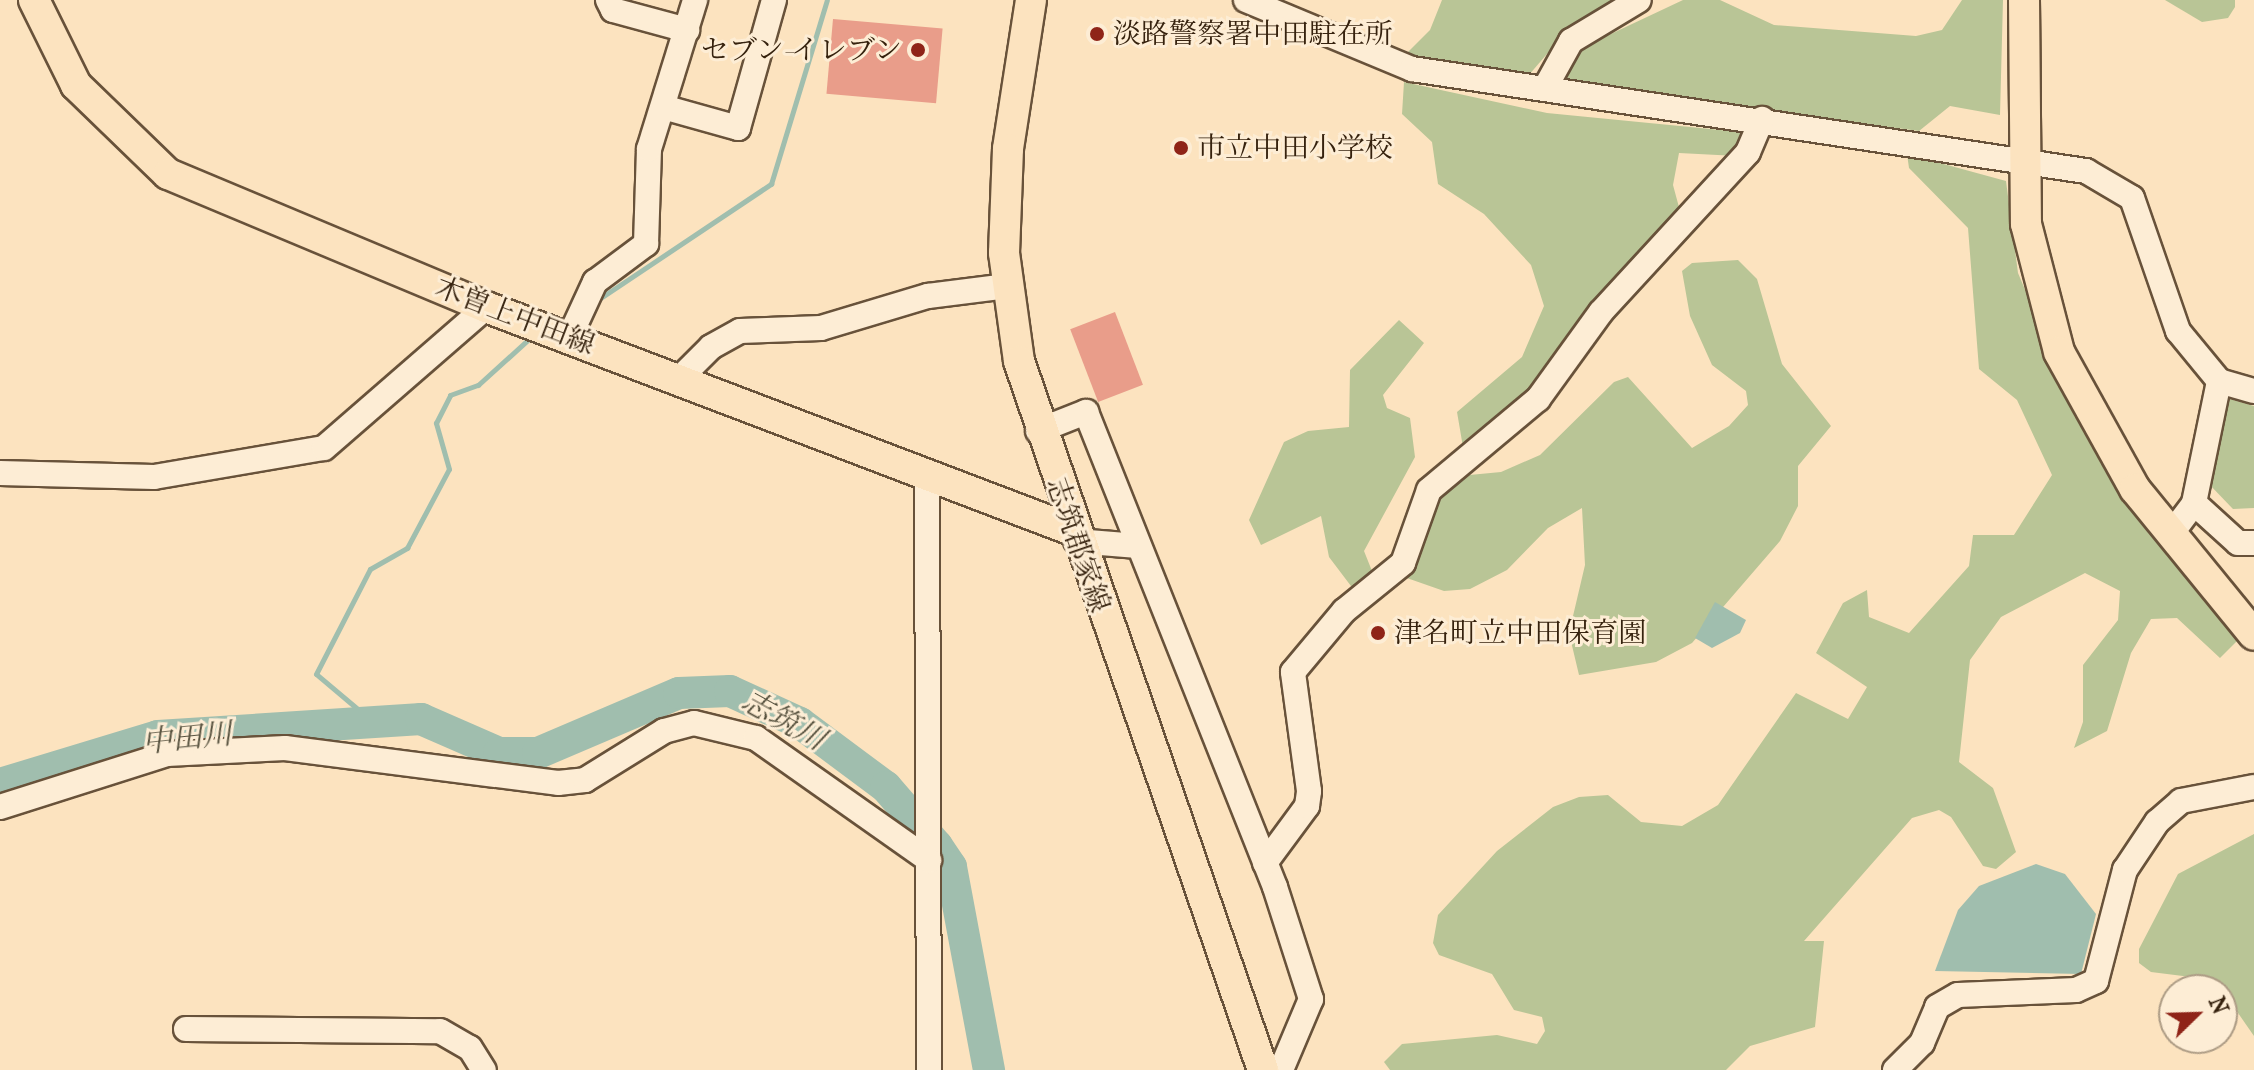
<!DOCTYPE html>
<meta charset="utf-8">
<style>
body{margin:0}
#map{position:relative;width:2254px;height:1070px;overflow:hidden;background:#fce3bf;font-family:"IM FELL French Canon","Noto Serif JP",serif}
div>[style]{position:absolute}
.green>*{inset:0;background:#b9c596}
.water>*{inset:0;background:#a0beae}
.stream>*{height:5px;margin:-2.5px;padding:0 2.5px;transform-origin:2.5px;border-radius:2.5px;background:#a0beae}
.river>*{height:32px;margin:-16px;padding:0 16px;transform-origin:16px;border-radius:16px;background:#a0beae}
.building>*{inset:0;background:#e99d8a;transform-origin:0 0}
.roads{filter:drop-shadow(2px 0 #68523a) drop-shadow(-2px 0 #68523a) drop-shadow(0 2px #68523a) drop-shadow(0 -2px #68523a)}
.minor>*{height:24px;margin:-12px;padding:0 12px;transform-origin:12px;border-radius:12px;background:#fdedd5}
.major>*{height:30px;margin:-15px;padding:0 15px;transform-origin:15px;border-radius:15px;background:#fce3bf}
.dots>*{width:22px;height:22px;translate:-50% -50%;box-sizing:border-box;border:4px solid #fdedd5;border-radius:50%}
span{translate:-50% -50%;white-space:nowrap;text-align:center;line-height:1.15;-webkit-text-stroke:6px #fdedd5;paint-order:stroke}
.poi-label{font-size:28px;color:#36220e}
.left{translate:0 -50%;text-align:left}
.right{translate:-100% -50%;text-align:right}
.street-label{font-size:28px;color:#36220e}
.water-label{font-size:30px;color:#56513e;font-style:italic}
.north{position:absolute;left:2158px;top:974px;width:80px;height:80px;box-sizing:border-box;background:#fdedd5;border:2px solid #ad9c85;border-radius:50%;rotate:67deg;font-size:22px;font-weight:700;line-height:32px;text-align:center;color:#36220e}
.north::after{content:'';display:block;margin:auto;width:28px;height:36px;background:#8f2418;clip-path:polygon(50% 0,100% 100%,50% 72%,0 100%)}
</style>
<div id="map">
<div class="green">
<div style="clip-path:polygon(1442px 0,1624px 0,1559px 40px,1528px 76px,1400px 60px,1430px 30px)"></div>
<div style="clip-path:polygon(1683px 0,1720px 0,1774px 25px,1916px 36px,1942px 30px,1962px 0,2003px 0,2000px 115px,1950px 106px,1919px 131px,1564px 84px,1562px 70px,1579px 49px)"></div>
<div style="clip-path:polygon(2165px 0,2235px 0,2235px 7px,2228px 18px,2202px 22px)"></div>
<div style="clip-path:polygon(1404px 82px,1547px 113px,1741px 132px,1746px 146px,1737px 156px,1679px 153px,1673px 185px,1683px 222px,1496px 432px,1464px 453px,1457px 412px,1522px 357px,1544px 306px,1531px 265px,1484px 214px,1438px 184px,1432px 142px,1402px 114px)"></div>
<div style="clip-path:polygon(1907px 154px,2006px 181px,2018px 273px,2086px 434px,2239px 639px,2220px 658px,2177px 618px,2151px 619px,2131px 653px,2107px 731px,2074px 748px,2083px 722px,2083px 665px,2118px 620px,2120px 591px,2085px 573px,2001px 617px,1970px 660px,1959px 762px,1993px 788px,2016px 852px,1996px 869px,1983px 866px,1951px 817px,1939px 810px,1912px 818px,1804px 941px,1824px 941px,1815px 1027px,1750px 1046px,1726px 1070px,1390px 1070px,1384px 1062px,1402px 1044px,1497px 1035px,1537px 1044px,1545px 1031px,1542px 1017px,1514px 1010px,1492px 974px,1439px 955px,1433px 943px,1438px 915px,1497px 851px,1553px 807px,1579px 797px,1608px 795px,1641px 822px,1682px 826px,1718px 805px,1796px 693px,1848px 719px,1867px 687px,1816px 653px,1843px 603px,1867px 590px,1869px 617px,1909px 633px,1969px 566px,1973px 535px,2014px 535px,2052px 475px,2017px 400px,1979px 369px,1968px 228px,1909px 168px)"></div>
<div style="clip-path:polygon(1738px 260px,1757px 279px,1782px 364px,1831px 426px,1798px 466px,1798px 506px,1780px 541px,1692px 643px,1656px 662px,1579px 675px,1569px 633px,1585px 565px,1582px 508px,1548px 528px,1507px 570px,1470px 589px,1444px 591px,1404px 577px,1422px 523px,1459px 476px,1501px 472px,1540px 455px,1614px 382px,1628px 377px,1692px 448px,1729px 426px,1748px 405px,1746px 391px,1712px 365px,1690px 316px,1682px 271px,1692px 263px)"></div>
<div style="clip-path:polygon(1399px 320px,1424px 343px,1383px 395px,1387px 408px,1410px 418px,1415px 457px,1364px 551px,1374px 576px,1354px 590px,1329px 557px,1321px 516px,1261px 545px,1249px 520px,1284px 442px,1308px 431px,1349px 427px,1350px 370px)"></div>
<div style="clip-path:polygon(2230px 399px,2254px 406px,2254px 508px,2233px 509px,2207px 482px)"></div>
<div style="clip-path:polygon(2254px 834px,2254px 1036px,2222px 990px,2207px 979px,2151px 972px,2139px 963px,2139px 949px,2178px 874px)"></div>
</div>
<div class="water">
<div style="clip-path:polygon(1715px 602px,1746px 620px,1740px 633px,1712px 648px,1695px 638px)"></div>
<div style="clip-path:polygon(2036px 864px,2065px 874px,2096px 914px,2081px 974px,1935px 971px,1958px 910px,1979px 886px)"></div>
</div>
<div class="stream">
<div style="left:596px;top:301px;width:211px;rotate:-33.8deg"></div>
<div style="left:771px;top:184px;width:192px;rotate:-73.1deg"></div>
<div style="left:379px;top:727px;width:82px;rotate:-139.9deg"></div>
<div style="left:316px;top:674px;width:118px;rotate:-62.8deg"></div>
<div style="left:370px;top:569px;width:43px;rotate:-29.6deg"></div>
<div style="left:407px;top:548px;width:89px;rotate:-62deg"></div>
<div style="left:449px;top:469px;width:48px;rotate:-105.8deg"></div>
<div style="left:436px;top:423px;width:31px;rotate:-63deg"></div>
<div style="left:450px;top:395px;width:30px;rotate:-20deg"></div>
<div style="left:478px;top:385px;width:72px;rotate:-42.2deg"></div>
</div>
<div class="river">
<div style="left:0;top:784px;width:165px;rotate:-16.9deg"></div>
<div style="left:158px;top:736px;width:264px;rotate:-3.7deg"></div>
<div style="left:421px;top:719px;width:85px;rotate:23.6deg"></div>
<div style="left:499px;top:753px;width:39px"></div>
<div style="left:538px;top:753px;width:153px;rotate:-23.1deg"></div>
<div style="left:679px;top:693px;width:51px;rotate:-2.2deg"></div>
<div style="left:730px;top:691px;width:77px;rotate:24.6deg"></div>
<div style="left:800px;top:723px;width:107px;rotate:36.7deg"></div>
<div style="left:886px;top:787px;width:78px;rotate:49.2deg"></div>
<div style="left:937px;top:846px;width:25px;rotate:56deg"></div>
<div style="left:951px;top:867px;width:207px;rotate:79.4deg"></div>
</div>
<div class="building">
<div style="left:833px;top:19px;width:110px;height:75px;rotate:5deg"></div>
<div style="left:1115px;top:312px;width:78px;height:48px;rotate:69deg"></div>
</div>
<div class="roads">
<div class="minor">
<div style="left:608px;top:0;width:11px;rotate:63deg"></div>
<div style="left:613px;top:10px;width:77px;rotate:15.1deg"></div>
<div style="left:1246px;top:0;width:180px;rotate:22.6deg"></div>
<div style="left:1412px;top:69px;width:682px;rotate:8.61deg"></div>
<div style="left:2086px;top:171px;width:53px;rotate:30.4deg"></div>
<div style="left:2132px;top:198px;width:141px;rotate:70.9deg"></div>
<div style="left:2178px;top:331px;width:65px;rotate:50.6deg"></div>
<div style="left:2219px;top:381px;width:36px;rotate:16deg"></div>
<div style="left:1545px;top:88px;width:54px;rotate:-61deg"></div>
<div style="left:1571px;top:41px;width:79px;rotate:-31.1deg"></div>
<div style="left:663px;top:107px;width:78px;rotate:15.6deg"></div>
<div style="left:738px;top:128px;width:133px;rotate:-74.3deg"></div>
<div style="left:570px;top:336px;width:60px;rotate:-65.2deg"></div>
<div style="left:595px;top:282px;width:64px;rotate:-36.7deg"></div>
<div style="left:646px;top:244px;width:95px;rotate:-88.2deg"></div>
<div style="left:649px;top:149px;width:156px;rotate:-72.8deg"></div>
<div style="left:679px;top:379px;width:45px;rotate:-45deg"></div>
<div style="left:711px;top:347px;width:33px;rotate:-29deg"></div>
<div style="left:740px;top:331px;width:81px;rotate:-2.1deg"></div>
<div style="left:821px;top:328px;width:112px;rotate:-16.7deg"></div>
<div style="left:928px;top:296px;width:80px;rotate:-7.2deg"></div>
<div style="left:1038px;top:431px;width:52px;rotate:-21.6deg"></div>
<div style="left:1086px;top:412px;width:511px;rotate:68.3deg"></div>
<div style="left:1275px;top:887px;width:118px;rotate:72.2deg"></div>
<div style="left:1311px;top:999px;width:77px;rotate:112.9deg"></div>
<div style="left:0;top:473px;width:154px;rotate:1.5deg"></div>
<div style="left:154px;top:477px;width:172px;rotate:-9.7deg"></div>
<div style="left:324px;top:448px;width:215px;rotate:-41deg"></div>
<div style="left:927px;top:478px;width:592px;rotate:89.81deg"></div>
<div style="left:2194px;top:503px;width:59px;rotate:42.3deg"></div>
<div style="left:2238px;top:543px;width:16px"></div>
<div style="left:2171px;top:534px;width:39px;rotate:-53deg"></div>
<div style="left:2194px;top:503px;width:125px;rotate:-78.4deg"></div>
<div style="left:1076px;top:541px;width:62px;rotate:4.6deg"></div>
<div style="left:0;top:807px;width:175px;rotate:-17.6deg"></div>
<div style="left:167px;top:754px;width:118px;rotate:-2.9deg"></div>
<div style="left:285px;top:748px;width:275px;rotate:7.3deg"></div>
<div style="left:558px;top:783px;width:27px;rotate:-6deg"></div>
<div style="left:585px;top:780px;width:93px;rotate:-31.8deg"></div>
<div style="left:664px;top:731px;width:31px;rotate:-15deg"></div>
<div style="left:694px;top:723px;width:64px;rotate:13.6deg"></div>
<div style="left:756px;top:738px;width:212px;rotate:35.2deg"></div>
<div style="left:1265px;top:863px;width:71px;rotate:-53.6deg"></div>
<div style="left:1307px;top:806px;width:15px;rotate:-82deg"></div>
<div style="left:1309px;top:791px;width:120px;rotate:-97.7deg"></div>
<div style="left:1293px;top:672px;width:80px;rotate:-50.1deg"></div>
<div style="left:1344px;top:611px;width:76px;rotate:-39.1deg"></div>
<div style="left:1403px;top:563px;width:77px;rotate:-70.4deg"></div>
<div style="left:1429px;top:490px;width:142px;rotate:-39.9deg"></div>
<div style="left:1538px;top:399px;width:107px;rotate:-54.1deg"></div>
<div style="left:1601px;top:312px;width:217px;rotate:-47.4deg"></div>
<div style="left:1748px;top:152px;width:36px;rotate:-67deg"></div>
<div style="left:186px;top:1029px;width:254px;rotate:0.5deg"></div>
<div style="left:440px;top:1031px;width:34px;rotate:30deg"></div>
<div style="left:470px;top:1048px;width:26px;rotate:58deg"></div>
<div style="left:1895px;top:1070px;width:38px;rotate:-45deg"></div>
<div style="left:1922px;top:1043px;width:39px;rotate:-67deg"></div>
<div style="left:1937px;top:1007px;width:24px;rotate:-30deg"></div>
<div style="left:1958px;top:995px;width:118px;rotate:-2.4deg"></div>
<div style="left:2076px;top:990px;width:22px;rotate:-24deg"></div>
<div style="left:2096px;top:981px;width:115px;rotate:-75.4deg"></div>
<div style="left:2125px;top:870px;width:58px;rotate:-56.3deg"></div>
<div style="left:2157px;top:822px;width:32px;rotate:-41deg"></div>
<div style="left:2181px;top:801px;width:74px;rotate:-10.9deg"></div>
</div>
<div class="major">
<div style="left:34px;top:0;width:95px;rotate:63.7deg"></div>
<div style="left:76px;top:85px;width:128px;rotate:44.1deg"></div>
<div style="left:168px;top:174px;width:345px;rotate:22.7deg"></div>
<div style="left:486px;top:307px;width:627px;rotate:20.83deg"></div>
<div style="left:1031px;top:0;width:151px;rotate:98.8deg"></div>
<div style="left:1008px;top:149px;width:104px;rotate:92.2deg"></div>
<div style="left:1004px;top:253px;width:109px;rotate:82.1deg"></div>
<div style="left:1019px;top:361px;width:750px;rotate:71.01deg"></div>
<div style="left:2024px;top:0;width:224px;rotate:89.5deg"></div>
<div style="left:2026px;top:224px;width:132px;rotate:75.5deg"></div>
<div style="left:2059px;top:352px;width:157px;rotate:61deg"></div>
<div style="left:2135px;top:489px;width:188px;rotate:50.8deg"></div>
</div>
</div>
<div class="dots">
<div style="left:1097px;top:34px;background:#8f2418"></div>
<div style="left:918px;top:50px;background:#8f2418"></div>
<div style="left:1181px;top:148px;background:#8f2418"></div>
<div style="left:1378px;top:633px;background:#8f2418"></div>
</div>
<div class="poi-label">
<span class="left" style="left:1113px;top:34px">淡路警察署中田駐在所</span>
<span class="right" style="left:902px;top:50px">セブン-イレブン</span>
<span class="left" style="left:1197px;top:148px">市立中田小学校</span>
<span class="left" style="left:1394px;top:633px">津名町立中田保育園</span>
</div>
<div class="street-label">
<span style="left:515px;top:316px;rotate:21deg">木曽上中田線</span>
<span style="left:1078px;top:545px;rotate:71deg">志筑郡家線</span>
</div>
<div class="water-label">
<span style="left:783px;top:721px;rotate:29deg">志筑川</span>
<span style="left:187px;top:739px;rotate:-6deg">中田川</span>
</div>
<div class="north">N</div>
</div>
